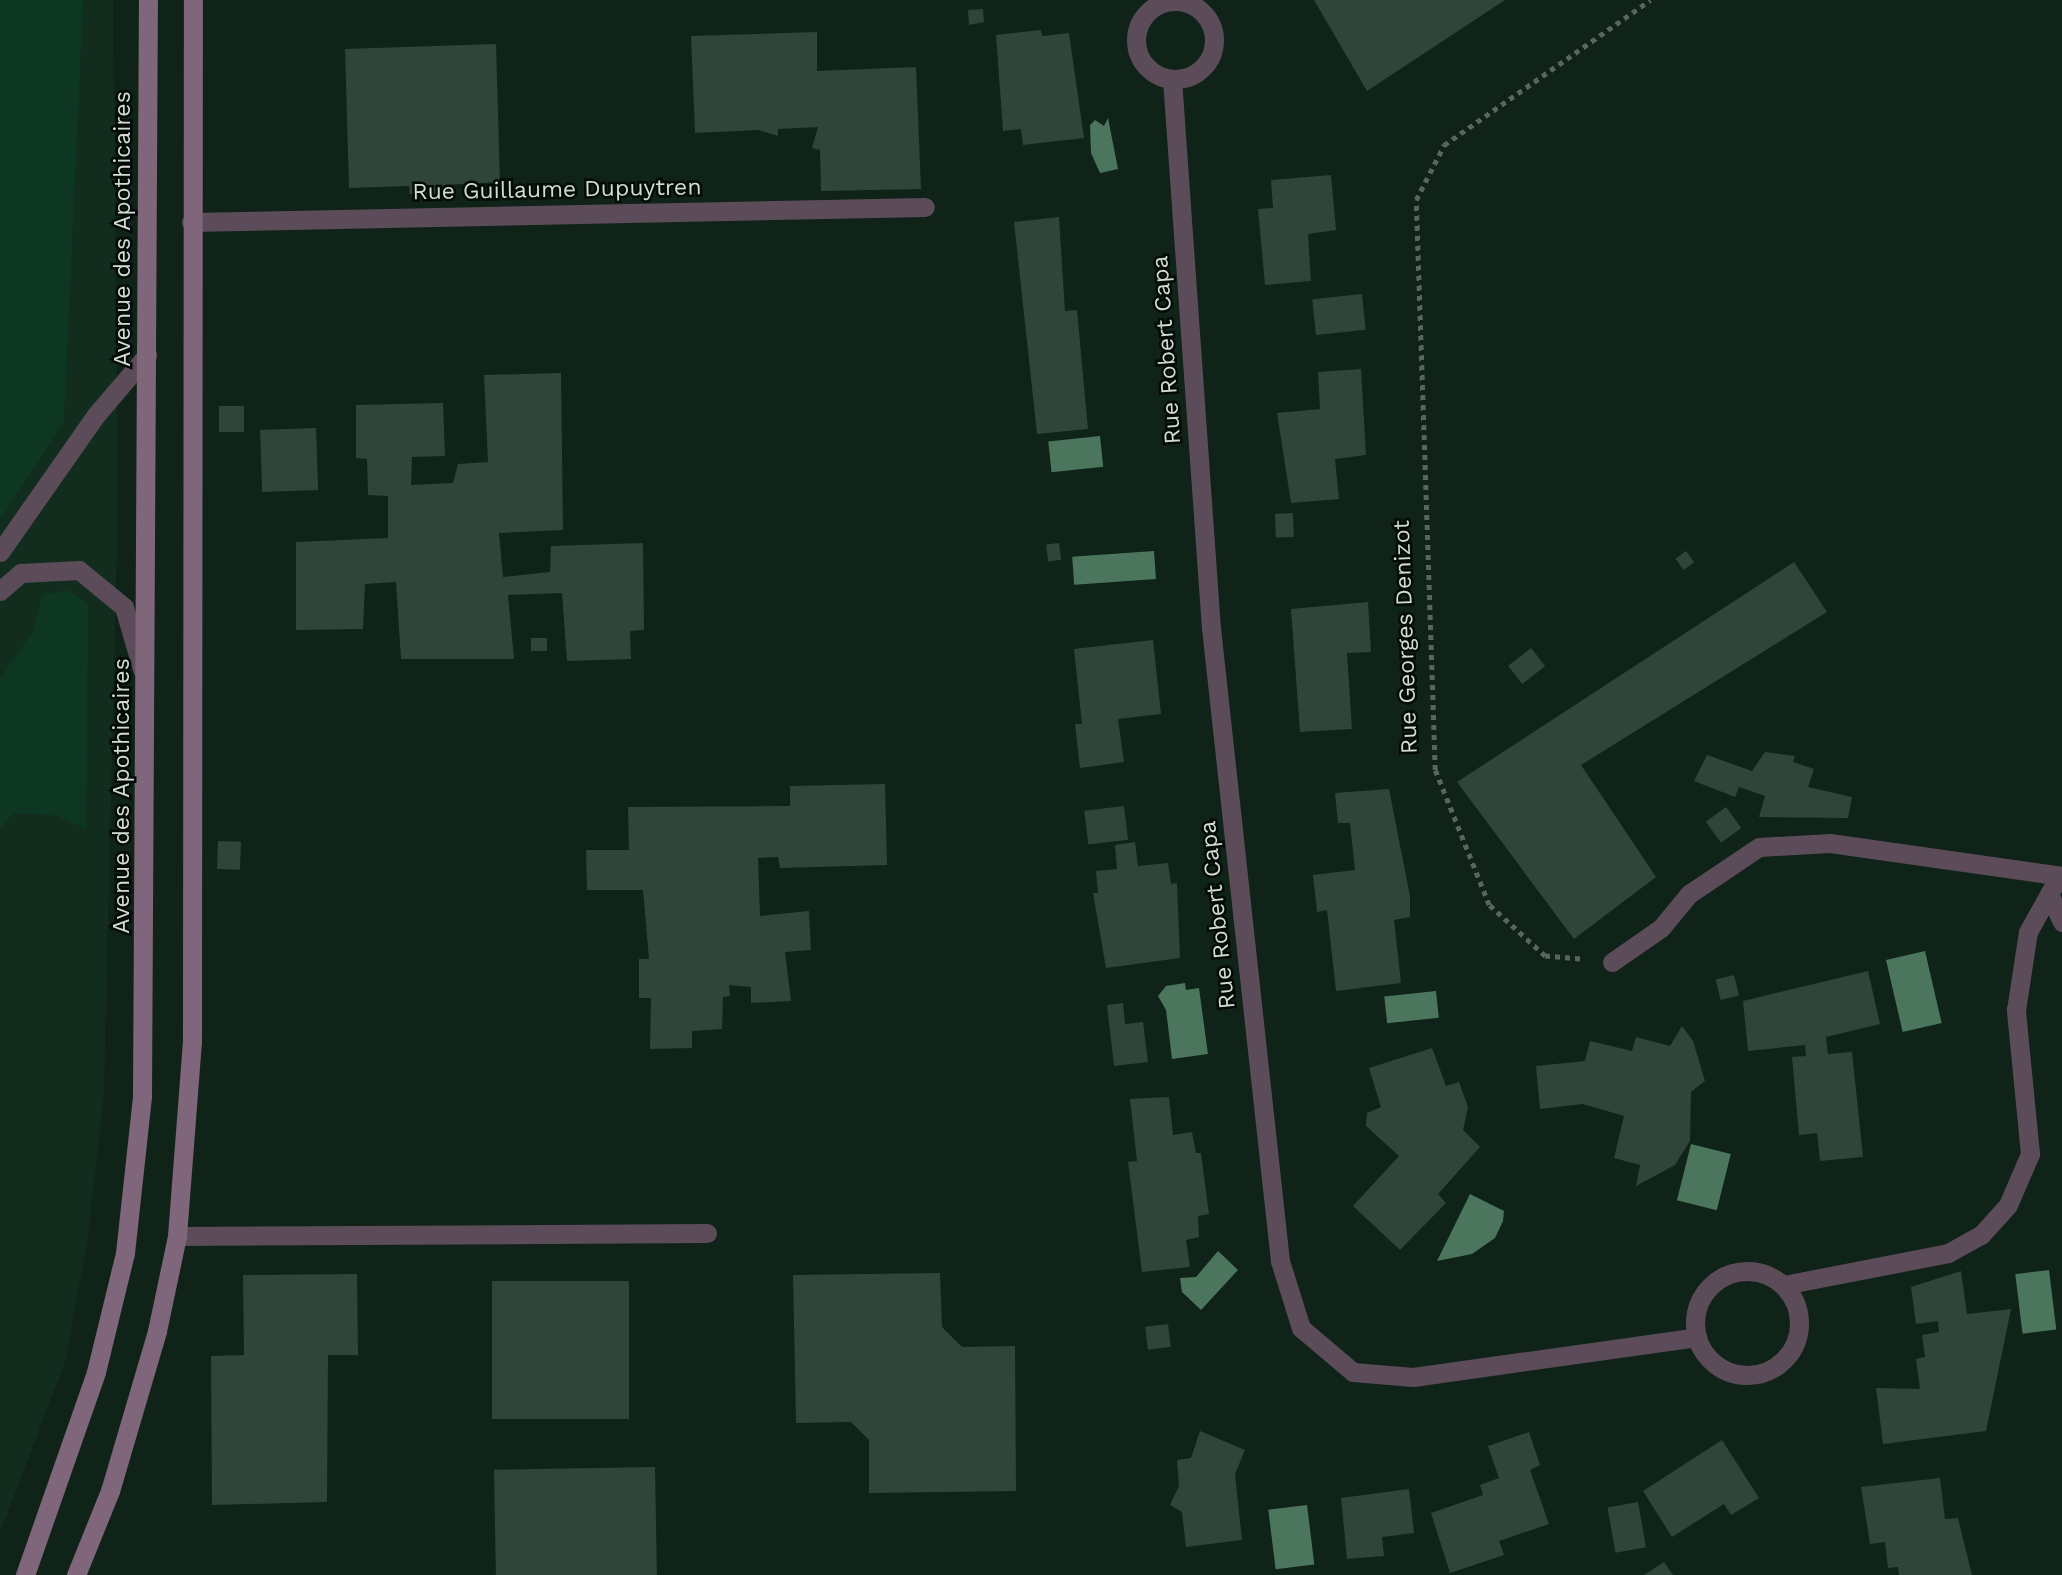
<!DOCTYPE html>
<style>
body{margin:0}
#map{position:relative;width:2062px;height:1575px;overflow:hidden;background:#0f2318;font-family:"Work Sans",sans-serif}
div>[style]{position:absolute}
.built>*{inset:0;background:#122d1e}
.green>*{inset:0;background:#0e3723}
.water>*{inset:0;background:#4b765d;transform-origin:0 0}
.building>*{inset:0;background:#304539;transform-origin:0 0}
.path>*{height:4.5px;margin-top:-2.25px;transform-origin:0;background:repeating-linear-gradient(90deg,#56675d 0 5px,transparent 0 10px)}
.service>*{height:19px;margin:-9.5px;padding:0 9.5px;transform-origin:9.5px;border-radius:9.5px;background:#5c4c59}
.minor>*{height:19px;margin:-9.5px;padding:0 9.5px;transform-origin:9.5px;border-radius:9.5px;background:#5c4c59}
.minor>.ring{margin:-9.5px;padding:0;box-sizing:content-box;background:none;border:19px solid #5c4c59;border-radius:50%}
.secondary>*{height:19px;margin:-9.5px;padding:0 9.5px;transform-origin:9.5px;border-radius:9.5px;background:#7f667a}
span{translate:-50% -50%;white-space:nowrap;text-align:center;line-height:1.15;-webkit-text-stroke:5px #040a06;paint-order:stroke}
.street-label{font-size:23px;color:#d0dcd4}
</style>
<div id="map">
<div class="built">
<div style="clip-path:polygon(0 0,113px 0,118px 495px,104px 1093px,88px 1236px,66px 1359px,0 1533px)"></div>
</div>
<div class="green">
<div style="clip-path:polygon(0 0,83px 0,64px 421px,0 520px)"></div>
<div style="clip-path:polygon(67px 590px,88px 604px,86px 829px,54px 815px,14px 813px,0 829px,0 679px,33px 631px,43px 595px)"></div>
</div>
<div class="water">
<div style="clip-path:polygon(1108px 118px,1118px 169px,1100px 173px,1091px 153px,1090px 125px,1095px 120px,1104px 126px)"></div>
<div style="left:1100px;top:436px;width:31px;height:52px;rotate:84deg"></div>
<div style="left:1154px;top:551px;width:28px;height:82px;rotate:86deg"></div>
<div style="left:1925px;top:951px;width:74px;height:40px;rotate:77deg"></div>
<div style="clip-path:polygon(1185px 983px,1186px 990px,1199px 988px,1208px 1054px,1172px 1059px,1166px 1010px,1158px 996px,1166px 986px)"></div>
<div style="left:1436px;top:991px;width:27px;height:52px;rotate:84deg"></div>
<div style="left:1691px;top:1144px;width:41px;height:58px;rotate:14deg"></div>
<div style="clip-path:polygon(1470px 1194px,1504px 1211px,1503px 1221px,1495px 1238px,1472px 1254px,1437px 1261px)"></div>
<div style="clip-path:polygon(1218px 1251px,1238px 1270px,1201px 1310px,1182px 1292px,1180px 1278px,1196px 1277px)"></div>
<div style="left:2049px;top:1270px;width:60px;height:34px;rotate:83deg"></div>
<div style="left:1307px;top:1505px;width:60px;height:39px;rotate:83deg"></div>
</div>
<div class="building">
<div style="clip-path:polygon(1314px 0,1505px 0,1367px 91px)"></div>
<div style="clip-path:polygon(983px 9px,984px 22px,969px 25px,968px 10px)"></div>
<div style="clip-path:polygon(1041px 30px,1042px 36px,1069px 33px,1084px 138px,1023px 145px,1021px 129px,1003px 131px,996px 35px)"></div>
<div style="clip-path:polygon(817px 32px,817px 71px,916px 67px,921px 189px,821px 191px,820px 150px,812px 148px,818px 127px,778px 129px,778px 136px,759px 130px,695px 133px,691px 36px)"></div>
<div style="clip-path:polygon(496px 44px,500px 182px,444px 185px,445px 193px,422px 194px,410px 194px,409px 186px,349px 188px,345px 49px)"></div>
<div style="clip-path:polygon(1331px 175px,1336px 230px,1308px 234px,1311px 281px,1265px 285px,1258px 209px,1273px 208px,1271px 180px)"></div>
<div style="clip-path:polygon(1059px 217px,1065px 311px,1077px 310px,1088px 429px,1037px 434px,1014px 222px)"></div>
<div style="left:1362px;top:294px;width:36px;height:50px;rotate:84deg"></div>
<div style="clip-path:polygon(1361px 369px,1366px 455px,1335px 459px,1339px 499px,1291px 503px,1277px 413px,1320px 409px,1318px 372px)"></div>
<div style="clip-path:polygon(561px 373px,563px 530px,499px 533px,503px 577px,550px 572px,551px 546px,643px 543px,644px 630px,630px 631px,631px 659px,567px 661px,562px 593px,508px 595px,514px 659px,401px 659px,396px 582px,365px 584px,363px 629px,296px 630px,296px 542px,388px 538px,388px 496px,368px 495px,367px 459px,356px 458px,356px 405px,443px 403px,445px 456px,412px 457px,411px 485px,453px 483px,458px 464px,488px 462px,484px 375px)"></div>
<div style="left:219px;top:406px;width:25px;height:26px"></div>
<div style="left:316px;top:428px;width:62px;height:56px;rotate:88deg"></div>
<div style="left:1293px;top:513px;width:24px;height:18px;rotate:88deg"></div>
<div style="left:1059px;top:543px;width:17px;height:13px;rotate:83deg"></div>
<div style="left:1686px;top:551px;width:14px;height:13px;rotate:54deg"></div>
<div style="clip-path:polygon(1794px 562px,1827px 612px,1581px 765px,1656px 877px,1574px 939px,1457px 782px)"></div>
<div style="clip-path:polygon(1368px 602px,1371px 652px,1347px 653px,1352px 729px,1300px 732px,1291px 609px)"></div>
<div style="left:547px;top:638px;width:13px;height:16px;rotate:90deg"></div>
<div style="clip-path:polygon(1153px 640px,1161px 714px,1118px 719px,1124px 762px,1080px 768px,1075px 724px,1082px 724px,1074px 649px)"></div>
<div style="left:1531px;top:648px;width:23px;height:29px;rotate:52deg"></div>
<div style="clip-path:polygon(1765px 752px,1795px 756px,1793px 762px,1814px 769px,1808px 787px,1852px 797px,1848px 818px,1759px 817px,1765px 796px,1739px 787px,1735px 797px,1694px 781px,1707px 755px,1752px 771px)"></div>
<div style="clip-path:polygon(885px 784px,887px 865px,780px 868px,778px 857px,758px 858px,760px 916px,809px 911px,811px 950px,785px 952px,791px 1001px,751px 1003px,751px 987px,729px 985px,730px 996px,723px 997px,722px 1029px,692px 1031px,692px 1048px,650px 1049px,651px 998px,639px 998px,639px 959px,649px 959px,643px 890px,587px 890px,586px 850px,629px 850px,628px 807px,790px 806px,790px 786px)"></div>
<div style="clip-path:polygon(1389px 789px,1410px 896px,1410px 917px,1394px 920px,1401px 983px,1336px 991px,1327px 910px,1317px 912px,1313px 875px,1355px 870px,1350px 823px,1338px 823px,1335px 793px)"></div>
<div style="left:1124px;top:806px;width:34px;height:40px;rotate:83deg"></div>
<div style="left:1726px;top:807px;width:26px;height:25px;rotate:54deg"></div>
<div style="left:218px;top:841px;width:23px;height:28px;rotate:2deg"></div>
<div style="clip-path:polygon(1135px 842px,1138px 866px,1168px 863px,1171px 884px,1177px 883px,1180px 958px,1106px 968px,1093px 893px,1098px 893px,1096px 871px,1117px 869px,1115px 845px)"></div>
<div style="clip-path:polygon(1868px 971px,1880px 1024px,1826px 1037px,1828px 1054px,1852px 1052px,1863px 1157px,1820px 1161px,1817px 1133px,1799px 1135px,1792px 1057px,1806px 1056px,1805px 1045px,1748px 1051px,1743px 1001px)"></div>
<div style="left:1734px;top:975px;width:21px;height:19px;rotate:76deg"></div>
<div style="clip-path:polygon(1123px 1003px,1125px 1024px,1143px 1022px,1148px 1062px,1114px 1066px,1107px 1005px)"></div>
<div style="clip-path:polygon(1682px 1026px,1693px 1041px,1705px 1081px,1691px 1092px,1690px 1141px,1675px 1165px,1636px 1186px,1640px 1165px,1614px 1158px,1624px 1116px,1583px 1104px,1540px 1109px,1536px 1066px,1585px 1061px,1590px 1041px,1632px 1051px,1636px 1037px,1670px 1046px)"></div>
<div style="clip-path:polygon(1432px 1048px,1446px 1086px,1459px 1082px,1468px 1107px,1463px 1130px,1480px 1147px,1438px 1194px,1446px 1203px,1400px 1250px,1353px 1206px,1399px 1156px,1366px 1126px,1367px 1113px,1381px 1107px,1369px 1068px)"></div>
<div style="clip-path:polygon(1169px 1097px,1173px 1135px,1192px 1132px,1196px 1153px,1201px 1153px,1209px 1214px,1198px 1216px,1199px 1237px,1186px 1240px,1190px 1267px,1142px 1272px,1128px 1162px,1137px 1161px,1130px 1099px)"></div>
<div style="clip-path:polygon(1961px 1271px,1967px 1314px,2011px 1309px,1986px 1431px,1883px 1444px,1876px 1388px,1920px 1389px,1916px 1359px,1925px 1357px,1922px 1335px,1939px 1332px,1938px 1321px,1916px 1324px,1911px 1287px)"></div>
<div style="clip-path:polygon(940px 1273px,942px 1327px,962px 1347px,1015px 1346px,1016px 1491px,869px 1493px,869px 1440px,851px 1422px,796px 1423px,793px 1275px)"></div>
<div style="clip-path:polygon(357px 1274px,358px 1355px,328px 1355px,327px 1502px,212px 1505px,211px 1356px,244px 1355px,243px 1275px)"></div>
<div style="left:492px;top:1281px;width:137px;height:138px"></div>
<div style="left:1168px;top:1324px;width:23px;height:23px;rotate:83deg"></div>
<div style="clip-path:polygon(1200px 1431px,1245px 1450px,1235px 1474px,1242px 1540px,1186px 1547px,1182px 1512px,1170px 1505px,1179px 1486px,1177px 1460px,1191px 1458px)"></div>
<div style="clip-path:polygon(1529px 1432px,1540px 1465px,1530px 1470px,1549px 1524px,1499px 1541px,1504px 1555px,1450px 1573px,1431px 1513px,1483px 1495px,1480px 1485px,1499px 1478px,1488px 1446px)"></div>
<div style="clip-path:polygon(1722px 1440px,1759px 1498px,1731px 1515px,1724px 1504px,1672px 1537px,1643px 1491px)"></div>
<div style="left:655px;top:1467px;width:108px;height:161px;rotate:89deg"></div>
<div style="clip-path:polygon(1940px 1478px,1945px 1519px,1958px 1518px,1972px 1575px,1899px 1575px,1898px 1567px,1888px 1568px,1885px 1542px,1870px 1544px,1861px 1487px)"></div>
<div style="clip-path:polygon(1409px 1489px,1414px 1533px,1382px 1537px,1384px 1556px,1347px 1559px,1341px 1498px)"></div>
<div style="left:1638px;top:1502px;width:46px;height:31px;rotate:80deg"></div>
<div style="clip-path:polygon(1664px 1562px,1673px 1575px,1644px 1575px)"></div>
</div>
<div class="path">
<div style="left:1580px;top:959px;width:35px;rotate:-175deg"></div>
<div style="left:1545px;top:956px;width:76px;rotate:-137.7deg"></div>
<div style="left:1489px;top:905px;width:145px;rotate:-111.8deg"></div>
<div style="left:1435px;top:770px;width:570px;rotate:-91.91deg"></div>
<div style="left:1416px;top:200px;width:62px;rotate:-63deg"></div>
<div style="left:1444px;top:145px;width:252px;rotate:-35.1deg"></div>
</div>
<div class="service">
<div style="left:191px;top:222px;width:734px;rotate:-1.17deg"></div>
<div style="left:0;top:552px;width:167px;rotate:-55deg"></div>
<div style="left:96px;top:415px;width:79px;rotate:-49.6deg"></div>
<div style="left:0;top:591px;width:28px;rotate:-41deg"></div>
<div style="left:21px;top:573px;width:58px;rotate:-3deg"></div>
<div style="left:79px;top:570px;width:58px;rotate:39.4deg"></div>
<div style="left:124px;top:607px;width:65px;rotate:73.8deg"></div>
<div style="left:2049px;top:894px;width:31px;rotate:65deg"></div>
<div style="left:177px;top:1236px;width:530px;rotate:-0.32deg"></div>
</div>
<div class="minor">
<div class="ring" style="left:1136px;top:1px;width:59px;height:59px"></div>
<div style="left:1172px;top:79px;width:550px;rotate:85.94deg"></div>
<div style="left:1211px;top:628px;width:637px;rotate:83.78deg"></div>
<div style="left:1280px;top:1261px;width:70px;rotate:72.6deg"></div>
<div style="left:1301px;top:1328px;width:68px;rotate:40.2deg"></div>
<div style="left:1353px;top:1372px;width:60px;rotate:4.8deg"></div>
<div style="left:1413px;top:1377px;width:287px;rotate:-8deg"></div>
<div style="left:1612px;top:962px;width:60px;rotate:-34.8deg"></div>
<div style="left:1661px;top:928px;width:44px;rotate:-50.5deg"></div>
<div style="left:1689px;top:894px;width:84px;rotate:-33.9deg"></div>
<div style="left:1759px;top:847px;width:71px;rotate:-3.2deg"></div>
<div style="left:1830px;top:843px;width:234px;rotate:8.1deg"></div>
<div class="ring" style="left:1695px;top:1271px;width:85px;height:85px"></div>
<div style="left:1784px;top:1285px;width:167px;rotate:-11deg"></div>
<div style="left:1948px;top:1253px;width:38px;rotate:-29deg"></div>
<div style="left:1981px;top:1235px;width:40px;rotate:-48deg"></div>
<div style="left:2008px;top:1205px;width:56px;rotate:-66.7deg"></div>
<div style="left:2030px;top:1154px;width:145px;rotate:-95.6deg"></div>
<div style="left:2016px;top:1010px;width:79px;rotate:-81.3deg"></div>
<div style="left:2028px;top:932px;width:60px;rotate:-60.9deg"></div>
</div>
<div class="secondary">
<div style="left:25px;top:1575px;width:215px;rotate:-70.7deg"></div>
<div style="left:96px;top:1372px;width:122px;rotate:-76.3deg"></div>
<div style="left:125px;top:1253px;width:158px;rotate:-83.8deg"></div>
<div style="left:142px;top:1096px;width:1096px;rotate:-89.69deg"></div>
<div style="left:76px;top:1575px;width:91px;rotate:-68deg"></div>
<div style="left:110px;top:1491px;width:167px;rotate:-73.6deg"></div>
<div style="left:157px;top:1331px;width:97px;rotate:-78.1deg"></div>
<div style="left:177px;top:1236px;width:195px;rotate:-85.6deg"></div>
<div style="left:192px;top:1042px;width:1042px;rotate:-89.95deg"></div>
</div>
<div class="street-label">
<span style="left:557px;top:190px;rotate:-1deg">Rue Guillaume Dupuytren</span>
<span style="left:123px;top:229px;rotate:-90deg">Avenue des Apothicaires</span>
<span style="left:1167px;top:350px;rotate:-94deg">Rue Robert Capa</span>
<span style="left:1406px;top:637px;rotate:-92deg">Rue Georges Denizot</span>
<span style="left:122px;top:796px;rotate:-90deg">Avenue des Apothicaires</span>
<span style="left:1218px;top:915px;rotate:-96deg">Rue Robert Capa</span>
</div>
</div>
